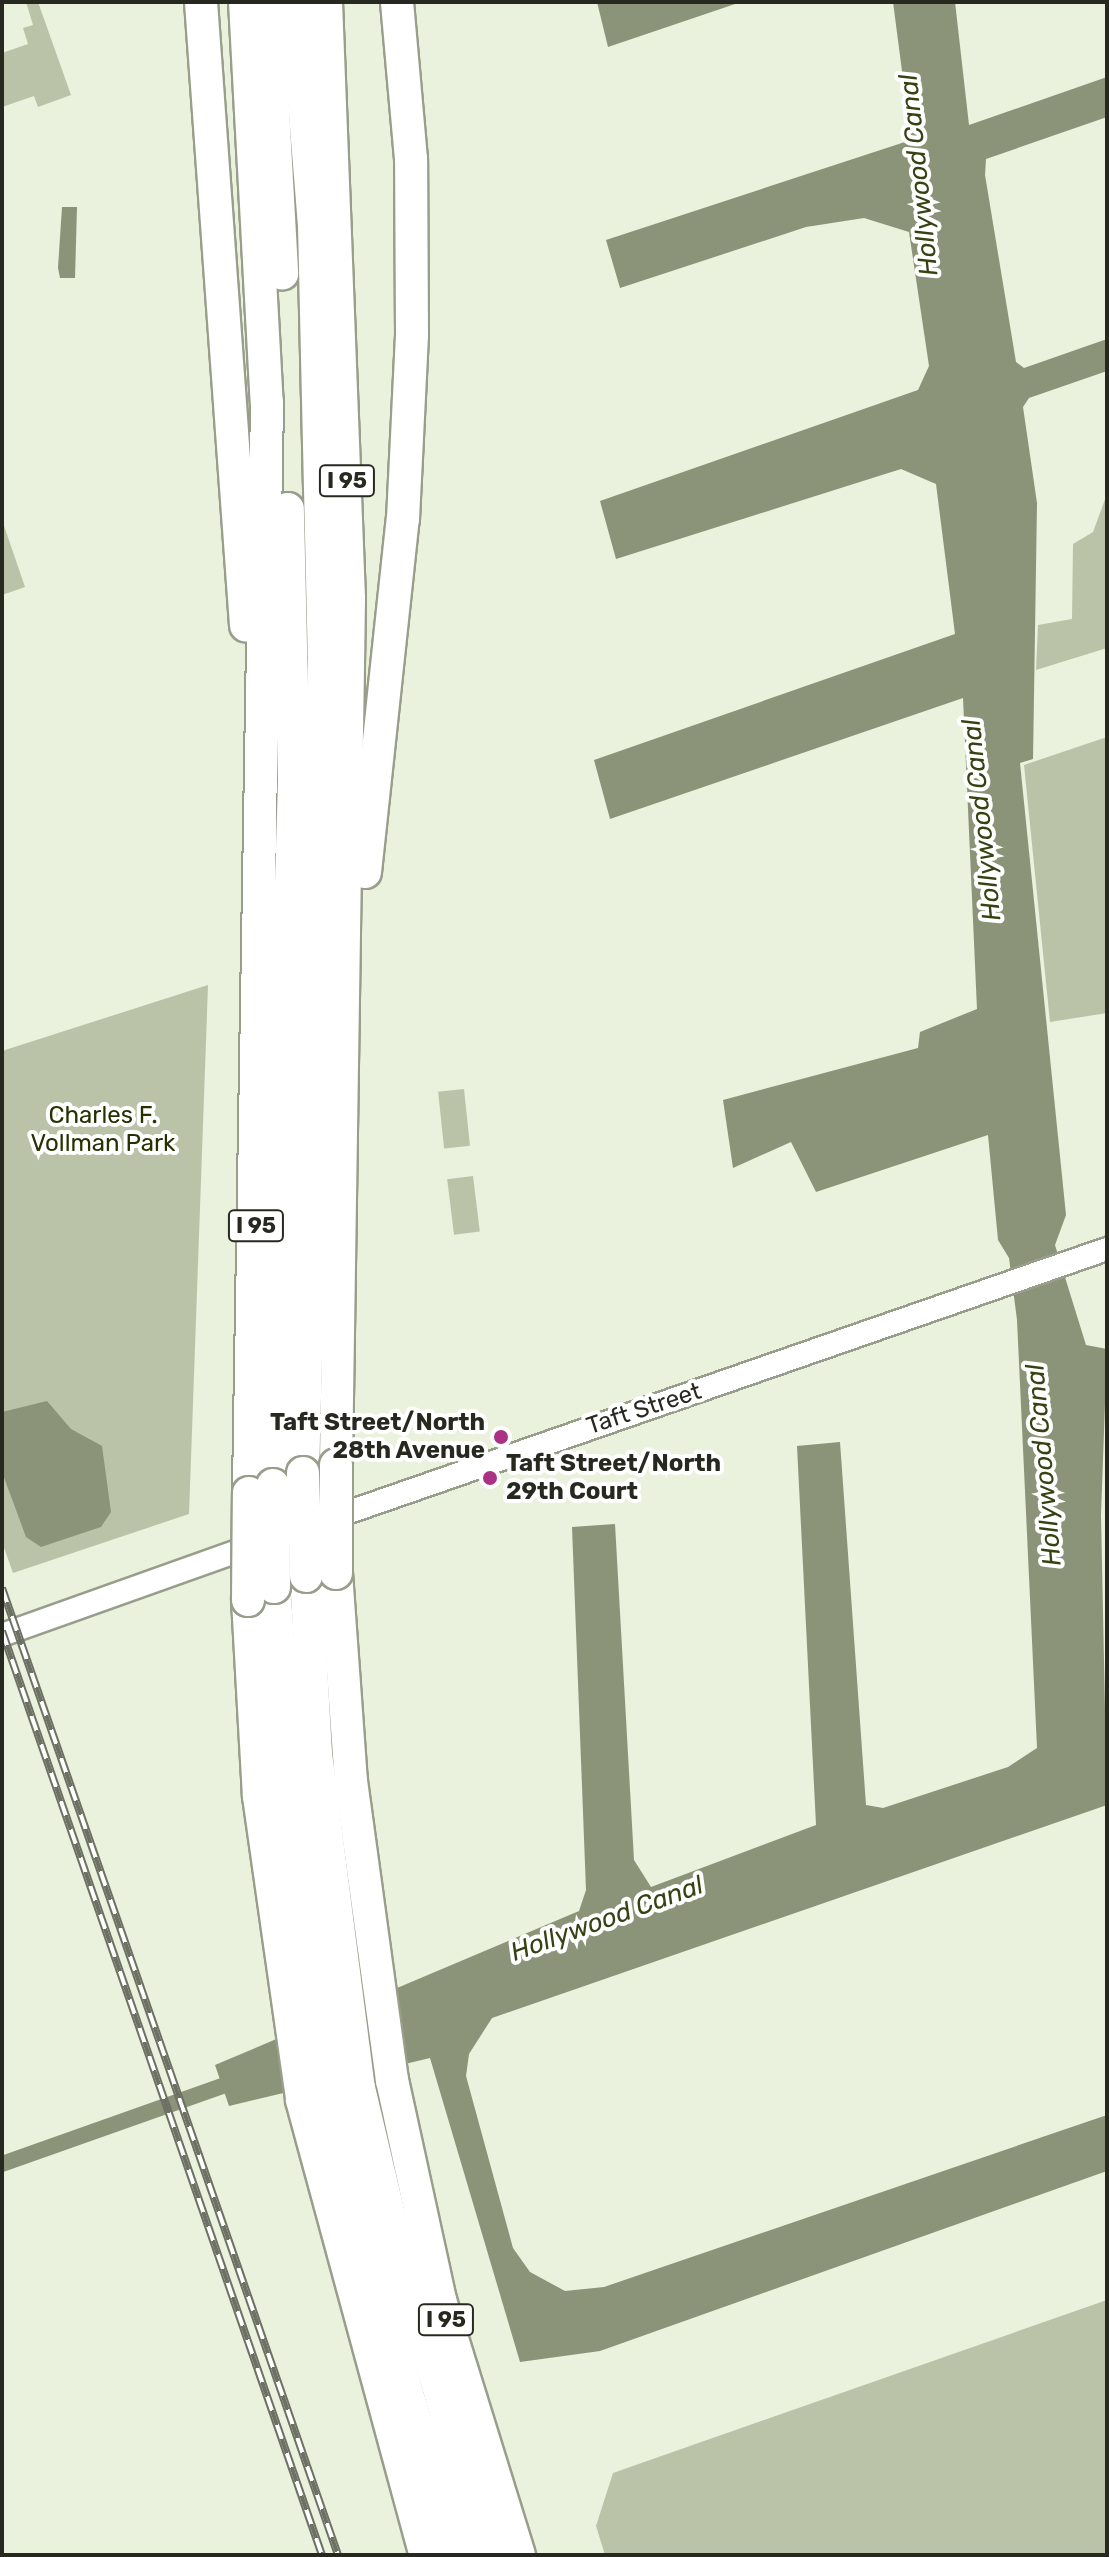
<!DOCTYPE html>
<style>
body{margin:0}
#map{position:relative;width:1109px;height:2557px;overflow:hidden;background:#eaf1dc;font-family:Rubik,sans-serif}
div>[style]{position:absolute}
.green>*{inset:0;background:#bac2a8;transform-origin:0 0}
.water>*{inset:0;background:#8b9378}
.canal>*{height:16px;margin:-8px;padding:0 8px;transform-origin:8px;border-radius:8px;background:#8b9378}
.roads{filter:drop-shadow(2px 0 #989e8b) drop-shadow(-2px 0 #989e8b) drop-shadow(0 2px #989e8b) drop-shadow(0 -2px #989e8b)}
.minor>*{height:22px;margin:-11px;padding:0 11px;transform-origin:11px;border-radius:11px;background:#fff}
.highway>*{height:32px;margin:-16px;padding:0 16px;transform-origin:16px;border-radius:16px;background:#fff}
.rail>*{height:8px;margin-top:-4px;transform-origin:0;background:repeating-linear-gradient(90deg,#fff 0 15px,#6d7164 0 30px);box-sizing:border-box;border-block:2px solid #6d7164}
.bridges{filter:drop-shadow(2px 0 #989e8b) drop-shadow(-2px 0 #989e8b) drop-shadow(0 2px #989e8b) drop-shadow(0 -2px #989e8b)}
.highway-bridge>*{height:32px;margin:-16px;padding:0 16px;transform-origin:16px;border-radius:16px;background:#fff}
.dots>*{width:22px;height:22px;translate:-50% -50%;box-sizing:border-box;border:4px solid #fff;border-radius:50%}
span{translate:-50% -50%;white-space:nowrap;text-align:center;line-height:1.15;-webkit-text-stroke:8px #fff;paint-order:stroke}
.shield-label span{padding:2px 6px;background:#fff;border:2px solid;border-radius:6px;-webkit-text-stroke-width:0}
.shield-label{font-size:22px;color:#272921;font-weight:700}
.park-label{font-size:24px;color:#273100}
.street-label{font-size:24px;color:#272921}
.poi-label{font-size:24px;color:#272921;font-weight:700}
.right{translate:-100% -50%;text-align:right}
.left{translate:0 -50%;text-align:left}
.water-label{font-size:26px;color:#374213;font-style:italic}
.frame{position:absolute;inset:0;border:4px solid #272921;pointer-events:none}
</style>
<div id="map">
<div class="green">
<div style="clip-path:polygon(26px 2px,38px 2px,71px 95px,38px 107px,34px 96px,2px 107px,2px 53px,28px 44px,23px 28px,33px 25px)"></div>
<div style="clip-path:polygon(1107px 494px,1107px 648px,1036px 670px,1038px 625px,1072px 619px,1073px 544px,1093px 532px)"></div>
<div style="clip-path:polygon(2px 520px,25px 587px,2px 595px)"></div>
<div style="clip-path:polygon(1107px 737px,1107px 1013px,1050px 1022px,1024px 765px)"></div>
<div style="clip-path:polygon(208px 985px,189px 1514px,13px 1573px,2px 1542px,2px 1051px)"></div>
<div style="left:464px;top:1089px;width:57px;height:26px;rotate:84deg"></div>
<div style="left:473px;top:1176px;width:56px;height:26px;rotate:83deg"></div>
<div style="clip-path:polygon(1107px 2300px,1107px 2555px,605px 2555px,596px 2526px,613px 2473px)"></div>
</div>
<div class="water">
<div style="clip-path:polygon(597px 2px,741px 2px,608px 47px)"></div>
<div style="clip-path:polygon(893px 2px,955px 2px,969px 125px,1107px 77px,1107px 117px,986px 159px,985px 175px,1016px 362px,1024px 368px,1107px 339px,1107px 371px,1029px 398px,1023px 407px,1037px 503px,1033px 759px,1020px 763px,1066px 1215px,1055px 1245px,1086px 1345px,1107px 1349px,1101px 1515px,1107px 1805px,492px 2018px,469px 2054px,466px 2076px,513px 2248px,530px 2272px,565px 2291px,604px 2287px,1107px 2115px,1107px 2171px,600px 2351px,520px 2362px,430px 2058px,229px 2106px,215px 2065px,579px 1911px,586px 1890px,572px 1527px,615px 1524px,634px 1860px,651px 1887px,816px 1825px,797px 1446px,840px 1442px,866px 1805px,883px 1808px,1008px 1767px,1037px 1748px,1017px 1320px,1009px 1258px,998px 1240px,988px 1135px,816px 1192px,791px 1142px,733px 1168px,723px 1100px,918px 1048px,920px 1032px,977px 1009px,963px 698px,610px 819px,594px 760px,955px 634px,936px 484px,901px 469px,616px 559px,600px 501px,918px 390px,929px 366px,909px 232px,864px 218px,806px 227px,620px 288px,606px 240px,911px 140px)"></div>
<div style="clip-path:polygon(62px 207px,77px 207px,75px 278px,60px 278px,58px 268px)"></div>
<div style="clip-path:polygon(47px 1401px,71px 1429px,102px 1446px,111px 1512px,101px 1527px,41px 1547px,26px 1537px,2px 1472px,2px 1412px)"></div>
</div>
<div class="canal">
<div style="left:2px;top:2164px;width:255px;rotate:-19.5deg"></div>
</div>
<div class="roads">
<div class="minor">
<div style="left:326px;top:1520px;width:827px;rotate:-19.14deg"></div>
<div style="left:2px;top:1635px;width:274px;rotate:-19.6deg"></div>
</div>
<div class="highway">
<div style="left:201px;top:2px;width:625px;rotate:85.87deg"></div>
<div style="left:245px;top:2px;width:401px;rotate:86.9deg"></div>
<div style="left:267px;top:402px;width:1091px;rotate:90.95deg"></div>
<div style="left:267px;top:2px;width:272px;rotate:86.8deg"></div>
<div style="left:296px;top:2px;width:223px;rotate:85.4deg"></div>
<div style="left:314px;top:224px;width:432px;rotate:88.7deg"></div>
<div style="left:324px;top:656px;width:817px;rotate:91.47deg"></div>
<div style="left:326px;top:2px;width:597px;rotate:87.79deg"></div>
<div style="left:349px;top:599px;width:866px;rotate:90.86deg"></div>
<div style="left:365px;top:872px;width:355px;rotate:-83.9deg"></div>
<div style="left:403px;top:519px;width:184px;rotate:-87.2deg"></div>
<div style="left:412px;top:335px;width:176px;rotate:-90.3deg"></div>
<div style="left:411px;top:159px;width:158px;rotate:-95.1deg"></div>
<div style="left:273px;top:1485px;width:705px;rotate:-88.29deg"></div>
<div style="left:294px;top:780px;width:271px;rotate:-91.3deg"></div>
<div style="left:336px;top:1573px;width:209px;rotate:85.9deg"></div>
<div style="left:351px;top:1781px;width:302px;rotate:82.2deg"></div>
<div style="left:392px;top:2080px;width:225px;rotate:77.7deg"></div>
<div style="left:440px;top:2300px;width:267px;rotate:72.8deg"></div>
<div style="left:306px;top:1576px;width:178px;rotate:86.8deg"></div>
<div style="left:316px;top:1754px;width:337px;rotate:82.7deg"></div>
<div style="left:359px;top:2088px;width:170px;rotate:76.7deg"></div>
<div style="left:398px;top:2253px;width:315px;rotate:73.2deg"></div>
<div style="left:274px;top:1587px;width:229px;rotate:85.5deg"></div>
<div style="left:292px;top:1815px;width:286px;rotate:81.8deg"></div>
<div style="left:333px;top:2098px;width:298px;rotate:76deg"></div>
<div style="left:405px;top:2387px;width:176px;rotate:72.5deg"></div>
<div style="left:248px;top:1600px;width:196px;rotate:86.8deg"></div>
<div style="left:259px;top:1796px;width:307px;rotate:81.9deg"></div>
<div style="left:302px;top:2100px;width:472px;rotate:74.8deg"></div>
</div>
</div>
<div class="rail">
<div style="left:2px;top:1588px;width:1024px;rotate:70.84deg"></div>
<div style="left:2px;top:1631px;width:978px;rotate:70.9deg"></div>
</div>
<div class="bridges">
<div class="highway-bridge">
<div style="left:336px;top:1465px;width:108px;rotate:90deg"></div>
<div style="left:303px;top:1473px;width:103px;rotate:88.3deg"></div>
<div style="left:273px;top:1485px;width:102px;rotate:89.4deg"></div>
<div style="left:248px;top:1600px;width:107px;rotate:-89.5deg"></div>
</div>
</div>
<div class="dots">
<div style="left:501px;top:1437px;background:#ab3185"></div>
<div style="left:490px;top:1478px;background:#ab3185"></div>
</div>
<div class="shield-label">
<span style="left:347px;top:481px">I 95</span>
<span style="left:256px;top:1226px">I 95</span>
<span style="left:446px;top:2320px">I 95</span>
</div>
<div class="park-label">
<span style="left:103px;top:1130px">Charles F.<br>Vollman Park</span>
</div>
<div class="street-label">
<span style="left:644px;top:1409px;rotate:-18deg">Taft Street</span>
</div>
<div class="poi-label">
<span class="right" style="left:485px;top:1437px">Taft Street/North<br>28th Avenue</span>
<span class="left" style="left:506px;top:1478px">Taft Street/North<br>29th Court</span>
</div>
<div class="water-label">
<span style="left:919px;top:175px;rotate:-96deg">Hollywood Canal</span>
<span style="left:982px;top:820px;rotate:-96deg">Hollywood Canal</span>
<span style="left:1044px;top:1465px;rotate:-95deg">Hollywood Canal</span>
<span style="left:607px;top:1919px;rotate:-20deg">Hollywood Canal</span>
</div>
<div class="frame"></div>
</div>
